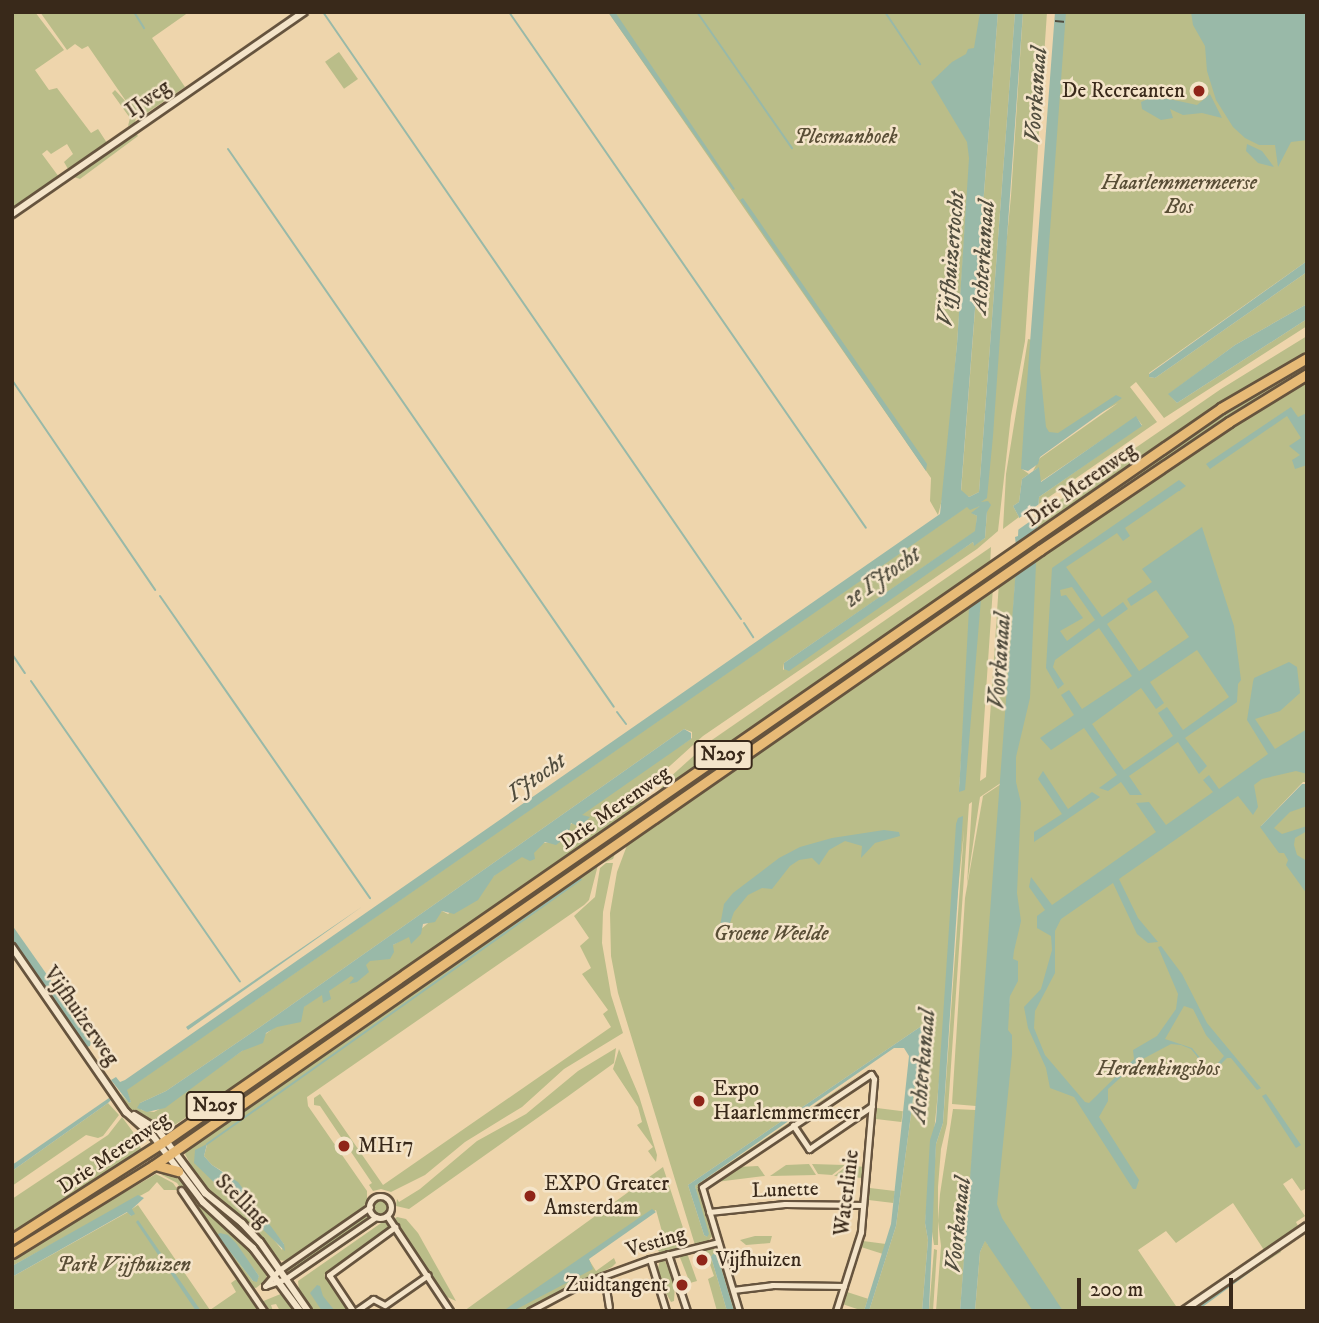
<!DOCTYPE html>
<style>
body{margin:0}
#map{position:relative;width:1319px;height:1323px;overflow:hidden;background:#eed5ac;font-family:"IM FELL DW Pica",serif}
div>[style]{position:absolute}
.green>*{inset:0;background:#babd89;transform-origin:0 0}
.round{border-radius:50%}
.water>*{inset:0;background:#99b9a8}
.pier>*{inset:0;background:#eed5ac}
.stream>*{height:2px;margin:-1px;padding:0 1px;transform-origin:1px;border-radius:1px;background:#99b9a8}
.ferry>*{height:2px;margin-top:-1px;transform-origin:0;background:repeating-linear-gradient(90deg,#514d3e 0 9px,transparent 0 16px)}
.roads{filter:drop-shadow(2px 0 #66543e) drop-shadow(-2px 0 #66543e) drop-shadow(0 2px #66543e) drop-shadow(0 -2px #66543e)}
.minor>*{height:5px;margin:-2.5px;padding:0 2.5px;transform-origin:2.5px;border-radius:2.5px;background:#f4e4c9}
.minor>.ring{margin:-2.5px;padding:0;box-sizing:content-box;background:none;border:5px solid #f4e4c9;border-radius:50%}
.tertiary>*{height:6px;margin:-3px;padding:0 3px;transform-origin:3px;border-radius:3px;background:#f4e4c9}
.trunk>*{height:9px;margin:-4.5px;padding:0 4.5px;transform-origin:4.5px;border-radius:4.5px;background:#e7ba76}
.dots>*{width:19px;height:19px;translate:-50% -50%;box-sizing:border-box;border:4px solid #f4e4c9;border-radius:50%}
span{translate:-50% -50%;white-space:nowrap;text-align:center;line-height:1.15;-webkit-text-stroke:5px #f4e4c9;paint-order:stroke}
.shield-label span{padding:2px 5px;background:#f4e4c9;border:2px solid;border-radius:5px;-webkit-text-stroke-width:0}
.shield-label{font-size:19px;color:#39291a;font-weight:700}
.poi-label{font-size:21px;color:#39291a}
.right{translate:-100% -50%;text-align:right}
.left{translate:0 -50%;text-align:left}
.street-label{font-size:21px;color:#39291a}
.park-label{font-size:21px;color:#594e36;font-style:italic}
.water-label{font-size:23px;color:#514d3e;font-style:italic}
.frame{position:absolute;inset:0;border:14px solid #39291a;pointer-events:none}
.scale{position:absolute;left:1077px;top:1278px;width:156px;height:32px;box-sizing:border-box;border:4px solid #39291a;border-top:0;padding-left:9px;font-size:21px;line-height:24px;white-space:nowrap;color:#39291a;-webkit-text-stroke:5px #f4e4c9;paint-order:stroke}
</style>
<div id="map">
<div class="green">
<div style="clip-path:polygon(12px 12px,35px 12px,64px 50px,35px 70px,49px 90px,57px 88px,91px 133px,98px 129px,107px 143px,68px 169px,64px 162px,73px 154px,67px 144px,51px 154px,47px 150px,42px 154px,59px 177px,12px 209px)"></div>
<div style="clip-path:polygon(40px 12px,189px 12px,152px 38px,185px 87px,138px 119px,136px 117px,135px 123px,128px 126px,130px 118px,112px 93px,115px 90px,128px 104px,88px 46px,82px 49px,75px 44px,67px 50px)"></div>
<div style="clip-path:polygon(608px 12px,980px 12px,957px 344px,944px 492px,938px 515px,930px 501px,931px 478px)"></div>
<div style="clip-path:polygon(998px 12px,1015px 12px,979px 492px,969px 497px,961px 492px)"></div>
<div style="clip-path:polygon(evenodd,1023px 12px,1047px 12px,1025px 341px,1011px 416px,998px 531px,977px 549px,703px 736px,661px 774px,635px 810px,300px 1043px,173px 1126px,159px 1127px,135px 1114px,118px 1095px,121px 1094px,129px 1103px,131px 1102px,126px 1090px,966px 507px,981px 506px,972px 513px,977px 516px,976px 531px,784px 663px,783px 670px,973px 542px,974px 545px,985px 538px,987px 512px,981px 502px,1011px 196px,1023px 12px,684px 729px,692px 732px,692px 738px,591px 806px,551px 842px,538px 844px,508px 864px,448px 914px,442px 911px,412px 937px,406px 937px,369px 960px,165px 1106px,154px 1112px,141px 1110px,140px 1103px,166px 1091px,260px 1027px,684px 729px)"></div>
<div style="clip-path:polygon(1064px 12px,1307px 12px,1307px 261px,1149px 373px,1149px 377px,1155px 378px,1307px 272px,1307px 304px,1235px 345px,1169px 394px,1177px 403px,1307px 319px,1307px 326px,1164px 418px,1136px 382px,1130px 387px,1157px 422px,1039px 504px,1039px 497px,1142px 425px,1136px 417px,1040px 482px,1038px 468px,1033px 471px,1040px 458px,1118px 403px,1047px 444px,1035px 394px)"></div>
<div style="left:339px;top:52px;width:33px;height:17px;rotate:55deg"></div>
<div style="clip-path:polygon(135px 132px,138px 136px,80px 179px,71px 176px)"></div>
<div style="clip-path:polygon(1307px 336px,1307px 353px,1266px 376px,1038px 530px,1038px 515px,1221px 389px)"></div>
<div style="clip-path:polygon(1028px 339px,1032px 340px,1022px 469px,1029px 474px,1022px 479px,1019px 502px,1013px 506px,1019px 517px,1003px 529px,1006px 474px)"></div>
<div style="clip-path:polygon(1307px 361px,1307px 368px,1262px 394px,1037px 548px,1038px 540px,1243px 398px)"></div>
<div style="clip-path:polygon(evenodd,1307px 381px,1307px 782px,1303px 782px,1261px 826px,1266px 830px,1307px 798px,1307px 1188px,1301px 1191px,1292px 1178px,1283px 1184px,1305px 1216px,1296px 1222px,1298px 1226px,1264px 1250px,1233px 1203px,1176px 1243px,1166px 1231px,1138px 1250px,1178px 1309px,1176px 1311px,975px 1311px,980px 1252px,985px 1240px,988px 1245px,1013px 959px,1014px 774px,980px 797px,967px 885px,972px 802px,969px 804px,947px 1124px,941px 1149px,938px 1187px,938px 1245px,934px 1245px,931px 1225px,936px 1144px,943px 1123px,964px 830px,925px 1223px,928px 1240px,922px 1311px,869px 1311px,896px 1226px,923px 1025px,688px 1185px,704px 1235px,707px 1237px,695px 1186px,867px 1070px,700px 1186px,714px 1234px,708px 1241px,695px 1245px,618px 993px,611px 956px,610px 913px,617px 872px,629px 840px,993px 587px,980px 781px,986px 777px,999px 582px,1016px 571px,1007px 697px,1037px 556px,1203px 442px,1205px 444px,1307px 381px,970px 606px,980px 606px,959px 792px,969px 635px,970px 606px)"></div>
<div style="clip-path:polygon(991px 547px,990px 566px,654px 797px,668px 779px,709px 742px)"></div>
<div style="clip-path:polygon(1017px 554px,1017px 562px,250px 1091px,314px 1042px)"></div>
<div style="clip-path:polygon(1001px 784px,976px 1106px,952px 1104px,965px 898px,983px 796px)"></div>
<div style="clip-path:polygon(evenodd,618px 846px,613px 859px,598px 865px,589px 900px,584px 905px,307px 1097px,308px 1106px,367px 1191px,367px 1201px,362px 1209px,288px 1261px,276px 1260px,256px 1233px,207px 1189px,195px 1173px,185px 1154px,190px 1144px,395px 1007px,618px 846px,207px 1145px,204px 1156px,212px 1165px,227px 1174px,284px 1244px,282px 1250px,264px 1227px,196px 1162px,197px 1151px,207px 1145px)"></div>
<div style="clip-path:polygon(606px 863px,613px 863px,603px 912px,602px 943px,611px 995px,623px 1033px,564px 1069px,522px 1107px,465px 1142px,425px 1175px,391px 1192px,381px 1189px,373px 1191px,369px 1185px,372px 1183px,320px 1106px,314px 1105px,314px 1098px,320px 1094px,383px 1185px,611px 1027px,603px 1014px,608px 1010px,582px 974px,591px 968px,580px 946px,589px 938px,574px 916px,595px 897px,600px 868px)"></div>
<div style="clip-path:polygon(616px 1048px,614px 1063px,567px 1097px,409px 1209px,396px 1206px,397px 1199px,399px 1202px,420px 1189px,477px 1141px,526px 1114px,578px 1071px)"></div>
<div style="clip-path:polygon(619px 1049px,639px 1096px,657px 1155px,656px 1162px,648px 1151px,653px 1147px,637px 1125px,642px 1122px,638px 1107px,613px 1069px)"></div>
<div style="clip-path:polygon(108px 1103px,119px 1115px,103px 1136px,98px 1138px,86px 1135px,12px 1186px,12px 1171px)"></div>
<div style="left:877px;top:1108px;width:26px;height:11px;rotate:7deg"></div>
<div style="clip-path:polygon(953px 1109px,976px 1110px,960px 1311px,936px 1311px,941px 1246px,938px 1221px,940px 1194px)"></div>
<div style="clip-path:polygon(122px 1117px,136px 1136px,142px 1151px,12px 1235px,12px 1199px,108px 1135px)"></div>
<div style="clip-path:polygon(809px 1164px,816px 1175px,770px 1176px,786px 1165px)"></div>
<div style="clip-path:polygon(812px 1164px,844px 1165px,845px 1165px,832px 1175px,818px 1174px)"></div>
<div style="clip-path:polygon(848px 1165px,864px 1167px,863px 1178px,834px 1176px)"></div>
<div style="clip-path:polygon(758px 1166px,765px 1176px,716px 1182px,737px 1167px)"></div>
<div style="clip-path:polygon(663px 1167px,689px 1246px,660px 1253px,658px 1250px,666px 1246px,656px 1210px,586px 1255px,596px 1271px,614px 1258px,616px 1263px,612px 1267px,524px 1311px,464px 1311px)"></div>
<div style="clip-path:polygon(evenodd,161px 1170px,175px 1173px,197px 1201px,246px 1243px,268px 1272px,265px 1281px,256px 1288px,251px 1287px,177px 1183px,162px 1175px,158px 1171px,161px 1170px,218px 1236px,250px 1264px,259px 1276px,257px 1280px,253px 1281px,218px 1236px)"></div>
<div style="clip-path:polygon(156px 1174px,173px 1183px,178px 1190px,164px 1190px,157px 1182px,149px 1191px,12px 1266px,12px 1258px)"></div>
<div style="left:870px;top:1188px;width:25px;height:12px;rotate:7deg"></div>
<div style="clip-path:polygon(88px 1198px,91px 1202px,12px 1249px,12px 1244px)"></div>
<div class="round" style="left:373px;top:1199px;width:16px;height:16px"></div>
<div style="clip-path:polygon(138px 1205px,210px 1310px,236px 1292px,231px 1283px,238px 1278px,261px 1311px,12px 1311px,12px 1277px,128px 1212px,131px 1216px,132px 1209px)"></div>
<div style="clip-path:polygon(367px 1212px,370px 1216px,290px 1272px,286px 1271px)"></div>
<div style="clip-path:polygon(397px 1217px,406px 1219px,418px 1233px,456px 1301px,445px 1296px,393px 1220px)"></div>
<div style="clip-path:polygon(375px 1220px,374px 1225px,295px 1279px,305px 1268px)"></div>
<div style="clip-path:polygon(384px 1221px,390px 1226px,389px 1229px,324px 1275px,349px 1311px,313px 1311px,299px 1290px,298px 1281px)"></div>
<div style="clip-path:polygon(755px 1236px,772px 1236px,770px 1243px,746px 1245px,740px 1240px)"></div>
<div style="clip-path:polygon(863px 1241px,886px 1244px,883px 1254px,861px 1247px)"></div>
<div style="clip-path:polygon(711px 1248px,719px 1252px,737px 1311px,734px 1311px,717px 1254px,711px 1257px,727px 1311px,717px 1311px,708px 1279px,714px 1276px,705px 1250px)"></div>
<div style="clip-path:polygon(1280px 1248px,1281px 1252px,1188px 1311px)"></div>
<div style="clip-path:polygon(934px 1249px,937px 1250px,933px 1311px,929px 1311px)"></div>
<div style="clip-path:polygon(687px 1253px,697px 1281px,690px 1283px,679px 1255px)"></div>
<div style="clip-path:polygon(664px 1259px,675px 1284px,674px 1301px,671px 1302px,659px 1280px,658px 1268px,660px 1260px)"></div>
<div style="left:847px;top:1292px;width:22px;height:13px;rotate:18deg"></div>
<div style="clip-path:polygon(283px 1293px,297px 1311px,280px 1311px,276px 1304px,271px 1305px,273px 1311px,266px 1311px,261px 1302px)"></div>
</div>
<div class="water">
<div style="clip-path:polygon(608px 12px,615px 12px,735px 189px,733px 190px)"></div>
<div style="clip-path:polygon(980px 12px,998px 12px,961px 490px,969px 497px,979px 492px,1015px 12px,1023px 12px,993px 436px,987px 498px,981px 502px,988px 501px,991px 505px,987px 512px,985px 538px,974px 546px,973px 542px,789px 671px,784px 669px,784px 663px,975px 531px,977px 516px,971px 513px,980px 506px,970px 510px,967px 507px,127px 1090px,131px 1102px,129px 1103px,111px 1080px,116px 1077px,120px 1082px,125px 1080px,940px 514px,957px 344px,969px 158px,967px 142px,931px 82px,952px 62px,966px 54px,968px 49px,974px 48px)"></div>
<div style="clip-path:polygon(1055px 12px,1066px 12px,1040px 368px,1046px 427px,1049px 432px,1058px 433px,1116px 395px,1122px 398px,1040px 457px,1038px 464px,1028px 471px,1021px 469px,1025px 409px)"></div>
<div style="clip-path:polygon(1191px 12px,1307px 12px,1307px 140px,1291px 142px,1278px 167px,1275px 145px,1259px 145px,1245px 138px,1233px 127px,1216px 100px,1207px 71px,1205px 46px,1193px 25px)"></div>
<div style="clip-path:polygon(1210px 94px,1222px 118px,1202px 113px,1183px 115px,1170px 109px,1173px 118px,1161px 120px,1142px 109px,1141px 102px,1155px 96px,1197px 105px)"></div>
<div style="clip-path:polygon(1247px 144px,1262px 151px,1274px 167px,1258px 163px,1246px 151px)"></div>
<div style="clip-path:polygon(743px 198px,927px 464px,926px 471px,740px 200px)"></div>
<div style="clip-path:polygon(1307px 261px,1307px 272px,1155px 378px,1149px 377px,1149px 374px)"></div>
<div style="clip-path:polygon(1307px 304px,1307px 319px,1177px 403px,1168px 394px,1235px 345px)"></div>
<div style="clip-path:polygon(1291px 407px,1298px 417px,1307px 413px,1307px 465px,1295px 469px,1292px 460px,1300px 455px,1289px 446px,1301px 438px,1287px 416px,1210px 469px,1206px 464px)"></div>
<div style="clip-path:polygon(1136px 416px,1142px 426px,1039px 497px,1030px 698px,1016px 757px,1016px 782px,1021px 803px,1017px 893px,1021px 921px,1014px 951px,1013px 959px,1018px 961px,1018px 981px,1010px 996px,1008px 1030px,1012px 1035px,1012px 1054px,997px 1204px,1002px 1218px,1063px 1311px,1033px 1311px,985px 1241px,980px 1252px,975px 1311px,960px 1311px,1017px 554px,1015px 537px,1018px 536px,1019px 517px,1013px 506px,1019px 502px,1022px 479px,1029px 474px,1039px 467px,1041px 482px)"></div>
<div style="clip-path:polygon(evenodd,1179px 480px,1186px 486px,1125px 528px,1130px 536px,1123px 541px,1117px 533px,1066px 567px,1102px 617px,1123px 602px,1128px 609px,1107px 624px,1139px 671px,1189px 637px,1156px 590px,1131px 606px,1127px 599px,1152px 582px,1142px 569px,1202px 527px,1234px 626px,1241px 680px,1238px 684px,1237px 702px,1185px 738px,1207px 766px,1199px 774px,1178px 742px,1129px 776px,1142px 795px,1130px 795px,1121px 782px,1108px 791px,1099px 788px,1117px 775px,1084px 728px,1051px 750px,1040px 738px,1074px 715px,1061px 695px,1069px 690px,1082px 709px,1132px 676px,1099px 628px,1055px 660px,1053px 667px,1064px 684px,1058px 689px,1046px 668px,1052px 568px,1179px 480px,1072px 587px,1095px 620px,1067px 641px,1060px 631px,1083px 618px,1066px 595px,1061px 596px,1060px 590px,1072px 587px,1179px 480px,1197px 650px,1229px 697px,1183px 730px,1167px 707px,1158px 713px,1173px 736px,1124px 770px,1092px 724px,1141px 688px,1156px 709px,1164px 703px,1150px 682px,1197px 650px)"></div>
<div style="clip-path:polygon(981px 599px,965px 790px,959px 792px,969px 608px)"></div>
<div style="clip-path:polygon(evenodd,1289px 662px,1297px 667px,1300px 693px,1280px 711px,1255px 719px,1275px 749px,1307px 729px,1307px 774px,1296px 771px,1262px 779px,1254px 785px,1258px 807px,1253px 815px,1238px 796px,1119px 879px,1138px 918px,1158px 942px,1148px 943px,1137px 934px,1113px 883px,1061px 919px,1055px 931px,1055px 973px,1035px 1011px,1034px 1028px,1045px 1055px,1085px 1102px,1089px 1103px,1134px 1059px,1133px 1050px,1157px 1036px,1176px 1009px,1178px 994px,1158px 947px,1161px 946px,1182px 974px,1207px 1023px,1261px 1088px,1257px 1090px,1231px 1058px,1227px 1058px,1211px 1074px,1191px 1049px,1181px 1045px,1171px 1044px,1139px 1061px,1108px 1089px,1108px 1101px,1099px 1117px,1139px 1180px,1136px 1189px,1133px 1189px,1074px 1097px,1050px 1088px,1046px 1068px,1028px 1028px,1024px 1007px,1041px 989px,1052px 950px,1051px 936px,1037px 928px,1037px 916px,1045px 910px,1029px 887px,1031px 877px,1052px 905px,1156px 832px,1136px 803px,1149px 802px,1166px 825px,1213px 792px,1203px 780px,1209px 775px,1219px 789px,1268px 754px,1247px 720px,1253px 682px,1254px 678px,1289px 662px,1184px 1006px,1193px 1009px,1206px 1035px,1224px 1056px,1211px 1071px,1192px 1048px,1165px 1039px,1184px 1006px)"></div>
<div style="clip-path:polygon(684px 729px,691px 733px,691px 739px,582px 815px,590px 817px,580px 827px,571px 823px,568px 836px,556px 845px,545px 842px,534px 853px,535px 859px,530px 861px,522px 857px,494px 876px,478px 900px,454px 914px,442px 911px,435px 922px,423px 924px,421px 934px,411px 944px,409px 937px,393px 945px,394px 952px,390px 959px,370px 961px,366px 965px,369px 972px,357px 982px,349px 984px,354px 978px,351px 976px,329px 991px,331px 999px,323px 1003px,322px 995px,304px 1007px,301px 1022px,277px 1027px,266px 1033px,263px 1043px,242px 1051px,165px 1108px,147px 1112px,137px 1108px,140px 1103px,166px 1091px,260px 1027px)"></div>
<div style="clip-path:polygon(1043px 771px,1068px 809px,1092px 792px,1100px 797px,1034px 842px,1034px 832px,1062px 814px,1038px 779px)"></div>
<div style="clip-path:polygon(1302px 784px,1307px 784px,1307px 806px,1290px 812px,1274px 828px,1282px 834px,1307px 826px,1307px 831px,1295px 838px,1294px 845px,1297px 855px,1307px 861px,1307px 894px,1286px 865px,1288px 860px,1284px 853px,1279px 853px,1260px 827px)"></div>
<div style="clip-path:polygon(963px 816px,943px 1123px,936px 1144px,929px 1311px,922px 1311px,928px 1240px,925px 1223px,930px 1140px,936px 1121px,956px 824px,958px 818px)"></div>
<div style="clip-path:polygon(884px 830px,899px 832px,900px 836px,875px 843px,861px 858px,862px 846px,845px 841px,829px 850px,819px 865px,812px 858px,799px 860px,790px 866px,772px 889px,762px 888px,748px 895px,734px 912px,730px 923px,720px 926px,724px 904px,733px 893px,779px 858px,800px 847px,832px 838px)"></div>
<div style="clip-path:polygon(363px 906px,188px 1030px,186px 1027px)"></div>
<div style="clip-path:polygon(12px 925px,76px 1016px,91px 1043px,90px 1046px,87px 1047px,12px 940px)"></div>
<div style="clip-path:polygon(923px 1025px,896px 1226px,869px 1311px,864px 1311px,891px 1224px,909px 1056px,904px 1048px,894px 1048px,695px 1186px,709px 1234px,707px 1237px,704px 1235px,688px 1185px)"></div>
<div style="clip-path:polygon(1266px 1094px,1301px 1145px,1296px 1148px,1262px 1096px)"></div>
<div style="clip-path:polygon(109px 1098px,111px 1100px,108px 1103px,12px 1171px,12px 1165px)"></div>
<div style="clip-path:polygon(207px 1144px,204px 1156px,212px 1165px,238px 1182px,284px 1244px,285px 1251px,194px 1163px,195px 1150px)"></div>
<div style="clip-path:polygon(138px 1195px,144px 1198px,132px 1209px,135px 1214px,131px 1216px,127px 1212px,12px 1277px,12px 1266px)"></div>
<div style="clip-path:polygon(652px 1209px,656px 1212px,589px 1259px,593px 1269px,513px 1311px,503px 1311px)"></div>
<div style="clip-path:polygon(138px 1220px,201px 1311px,196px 1311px,136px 1222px)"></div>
<div style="clip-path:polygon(220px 1233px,228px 1235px,236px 1243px,259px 1276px,257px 1282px,253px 1281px,217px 1235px)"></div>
<div style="clip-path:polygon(1279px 1251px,1197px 1311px,1193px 1311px)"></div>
<div style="clip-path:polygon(713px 1254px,717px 1254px,734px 1311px,727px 1311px,711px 1257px)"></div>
<div style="clip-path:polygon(317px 1285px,320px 1286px,323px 1296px,335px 1311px,322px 1311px,310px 1293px)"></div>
</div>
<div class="pier">
<div style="clip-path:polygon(1042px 502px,1042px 513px,1015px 532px,1015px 521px)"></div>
</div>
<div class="stream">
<div style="left:134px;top:12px;width:19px;rotate:58deg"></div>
<div style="left:323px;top:12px;width:737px;rotate:55.45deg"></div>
<div style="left:509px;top:12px;width:627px;rotate:55.32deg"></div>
<div style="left:697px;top:12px;width:166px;rotate:55.1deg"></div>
<div style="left:885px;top:12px;width:63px;rotate:56.1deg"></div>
<div style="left:228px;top:149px;width:678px;rotate:55.33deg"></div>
<div style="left:12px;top:380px;width:254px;rotate:55.7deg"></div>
<div style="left:160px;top:596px;width:368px;rotate:55.2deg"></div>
<div style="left:744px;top:623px;width:17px;rotate:57deg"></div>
<div style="left:12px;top:654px;width:23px;rotate:56deg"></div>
<div style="left:31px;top:681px;width:366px;rotate:55.2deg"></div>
<div style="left:617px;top:712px;width:15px;rotate:53deg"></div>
<div style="left:207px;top:1144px;width:458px;rotate:-35.3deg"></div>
</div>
<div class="ferry">
<div style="left:1055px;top:21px;width:11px;rotate:5deg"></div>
</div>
<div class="roads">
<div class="minor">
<div style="left:793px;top:1125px;width:29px;rotate:56deg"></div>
<div style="left:809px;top:1149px;width:76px;rotate:-34.3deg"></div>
<div style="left:181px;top:1190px;width:147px;rotate:55.6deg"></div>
<div class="ring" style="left:369px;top:1196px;width:17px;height:17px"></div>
<div style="left:370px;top:1207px;width:111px;rotate:145.3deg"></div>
<div style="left:279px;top:1270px;width:21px;rotate:131deg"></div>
<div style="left:265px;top:1286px;width:21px;rotate:-19deg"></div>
<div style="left:285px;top:1279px;width:110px;rotate:-34.3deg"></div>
<div style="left:709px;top:1212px;width:76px;rotate:-6deg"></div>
<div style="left:785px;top:1204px;width:78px;rotate:0.7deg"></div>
<div style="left:387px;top:1216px;width:114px;rotate:56.4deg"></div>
<div style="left:668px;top:1254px;width:60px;rotate:71.6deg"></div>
<div style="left:650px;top:1259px;width:54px;rotate:72.9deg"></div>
<div style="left:604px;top:1276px;width:31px;rotate:81deg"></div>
<div style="left:733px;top:1290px;width:39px;rotate:-7deg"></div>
<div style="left:772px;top:1285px;width:72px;rotate:0.8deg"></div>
<div style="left:353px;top:1311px;width:43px;rotate:-123.7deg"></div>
<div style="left:329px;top:1275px;width:82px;rotate:-36deg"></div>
<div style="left:356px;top:1311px;width:21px;rotate:-35deg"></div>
<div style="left:373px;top:1299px;width:13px;rotate:27deg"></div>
<div style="left:385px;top:1305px;width:52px;rotate:-34.9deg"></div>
<div style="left:530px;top:1311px;width:58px;rotate:-27.9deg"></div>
<div style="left:581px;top:1284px;width:73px;rotate:-19.9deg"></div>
<div style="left:650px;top:1259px;width:70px;rotate:-14deg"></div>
<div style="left:739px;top:1311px;width:129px;rotate:-106.6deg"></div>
<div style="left:702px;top:1187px;width:203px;rotate:-33.8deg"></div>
<div style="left:871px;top:1074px;width:6px;rotate:59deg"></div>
<div style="left:874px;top:1079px;width:154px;rotate:94.9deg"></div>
<div style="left:861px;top:1232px;width:83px;rotate:107.6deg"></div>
</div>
<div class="tertiary">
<div style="left:12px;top:214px;width:355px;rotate:-34.7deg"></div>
<div style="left:12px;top:947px;width:201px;rotate:55.4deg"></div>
<div style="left:126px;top:1112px;width:36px;rotate:42deg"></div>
<div style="left:153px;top:1136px;width:83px;rotate:52.9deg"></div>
<div style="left:203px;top:1202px;width:68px;rotate:42.6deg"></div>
<div style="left:253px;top:1248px;width:79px;rotate:53.3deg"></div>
<div style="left:134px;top:1115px;width:28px;rotate:32deg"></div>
<div style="left:158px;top:1130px;width:79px;rotate:53.3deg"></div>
<div style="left:205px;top:1193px;width:48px;rotate:39deg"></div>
<div style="left:242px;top:1223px;width:26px;rotate:47deg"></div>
<div style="left:260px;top:1242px;width:84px;rotate:55.2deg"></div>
<div style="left:1183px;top:1311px;width:150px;rotate:-34.4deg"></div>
</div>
<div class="trunk">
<div style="left:155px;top:1165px;width:24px;rotate:15deg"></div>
<div style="left:12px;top:1239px;width:183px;rotate:-32.7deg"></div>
<div style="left:166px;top:1140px;width:1284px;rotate:-34.75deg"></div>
<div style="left:1221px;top:408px;width:99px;rotate:-30.2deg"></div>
<div style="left:12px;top:1253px;width:166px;rotate:-31.7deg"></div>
<div style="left:153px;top:1166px;width:1080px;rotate:-34.78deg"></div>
<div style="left:1040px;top:550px;width:228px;rotate:-34.1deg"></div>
<div style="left:1229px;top:422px;width:92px;rotate:-31.6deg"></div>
</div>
</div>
<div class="dots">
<div style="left:1199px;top:91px;background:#8f2418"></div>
<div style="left:699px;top:1101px;background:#8f2418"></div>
<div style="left:344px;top:1146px;background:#8f2418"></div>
<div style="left:530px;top:1196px;background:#8f2418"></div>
<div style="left:702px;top:1260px;background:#8f2418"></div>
<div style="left:682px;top:1285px;background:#8f2418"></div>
</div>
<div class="shield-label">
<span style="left:723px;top:755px">N205</span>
<span style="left:215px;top:1106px">N205</span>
</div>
<div class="poi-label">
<span class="right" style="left:1185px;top:91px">De Recreanten</span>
<span class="left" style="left:713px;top:1101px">Expo<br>Haarlemmermeer</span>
<span class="left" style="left:358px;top:1146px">MH17</span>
<span class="left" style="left:544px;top:1196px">EXPO Greater<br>Amsterdam</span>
<span class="left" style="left:716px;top:1260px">Vijfhuizen</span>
<span class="right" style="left:668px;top:1285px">Zuidtangent</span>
</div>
<div class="street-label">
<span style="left:148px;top:99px;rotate:-35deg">IJweg</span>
<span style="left:1081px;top:485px;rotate:-35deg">Drie Merenweg</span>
<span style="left:615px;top:808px;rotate:-35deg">Drie Merenweg</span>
<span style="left:81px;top:1016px;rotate:55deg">Vijfhuizerweg</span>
<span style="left:114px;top:1153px;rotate:-34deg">Drie Merenweg</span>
<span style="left:785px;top:1190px;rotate:-2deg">Lunette</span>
<span style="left:847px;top:1193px;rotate:-83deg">Waterlinie</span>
<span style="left:242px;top:1201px;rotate:44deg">Stelling</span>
<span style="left:656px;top:1242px;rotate:-17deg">Vesting</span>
</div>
<div class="park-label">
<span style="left:846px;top:137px">Plesmanhoek</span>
<span style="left:1179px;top:195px">Haarlemmermeerse<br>Bos</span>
<span style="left:771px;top:934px">Groene Weelde</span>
<span style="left:1158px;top:1069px">Herdenkingsbos</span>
<span style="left:124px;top:1265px">Park Vijfhuizen</span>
</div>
<div class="water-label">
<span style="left:1037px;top:95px;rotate:-86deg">Voorkanaal</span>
<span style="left:984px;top:257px;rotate:-86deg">Achterkanaal</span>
<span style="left:952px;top:259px;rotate:-85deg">Vijfhuizertocht</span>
<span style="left:883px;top:578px;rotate:-35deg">2e IJtocht</span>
<span style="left:1001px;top:661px;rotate:-86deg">Voorkanaal</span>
<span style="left:537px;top:778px;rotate:-35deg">IJtocht</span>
<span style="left:924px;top:1066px;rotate:-85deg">Achterkanaal</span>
<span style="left:959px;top:1225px;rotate:-84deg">Voorkanaal</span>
</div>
<div class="frame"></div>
<div class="scale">200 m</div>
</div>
